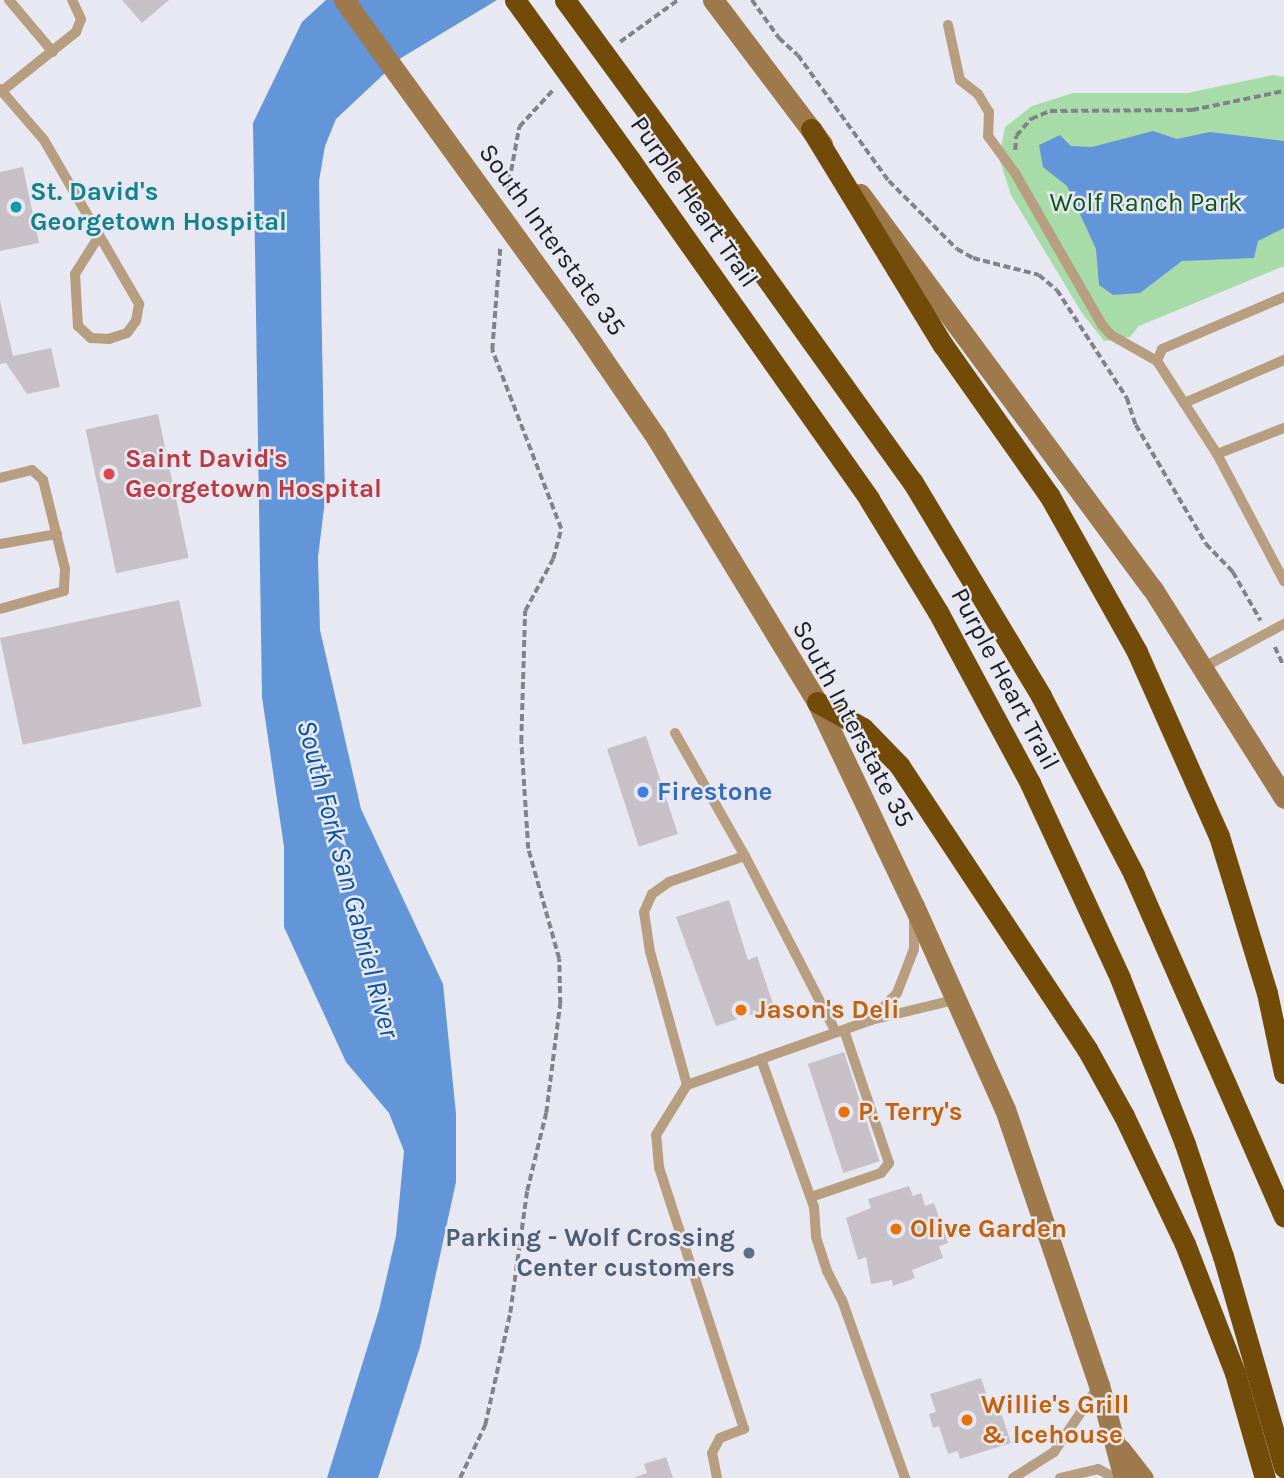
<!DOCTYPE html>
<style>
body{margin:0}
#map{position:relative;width:1284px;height:1478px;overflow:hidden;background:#e7e8f2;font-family:Karla,sans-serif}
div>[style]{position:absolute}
.green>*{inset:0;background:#a7dca9}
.water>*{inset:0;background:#6296d9}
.building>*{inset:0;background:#c8c0c7;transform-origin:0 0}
.path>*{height:3.5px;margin-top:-1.75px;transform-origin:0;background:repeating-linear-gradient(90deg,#82838a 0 7px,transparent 0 10.5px)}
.lane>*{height:10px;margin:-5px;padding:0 5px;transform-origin:5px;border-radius:5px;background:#b79e80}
.secondary>*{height:21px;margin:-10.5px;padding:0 10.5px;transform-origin:10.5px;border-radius:10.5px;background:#9e794b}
.highway>*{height:21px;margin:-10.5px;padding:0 10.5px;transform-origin:10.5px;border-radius:10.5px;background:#734b09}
.secondary-bridge>*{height:21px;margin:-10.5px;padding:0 10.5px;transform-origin:10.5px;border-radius:10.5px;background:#9e794b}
.highway-bridge>*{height:21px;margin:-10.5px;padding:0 10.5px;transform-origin:10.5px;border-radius:10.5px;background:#734b09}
.dots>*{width:19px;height:19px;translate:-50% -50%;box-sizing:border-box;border:4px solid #e7e8f2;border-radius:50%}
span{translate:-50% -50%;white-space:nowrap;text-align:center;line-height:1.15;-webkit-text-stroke:5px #e7e8f2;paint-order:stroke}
.culture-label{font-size:26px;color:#0d838f;font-weight:700}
.left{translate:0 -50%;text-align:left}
.street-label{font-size:26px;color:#1d1d21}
.park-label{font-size:26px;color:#0e571a}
.health-label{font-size:26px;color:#be3a42;font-weight:700}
.shop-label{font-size:26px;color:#366cbe;font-weight:700}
.food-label{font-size:26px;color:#c56008;font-weight:700}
.service-label{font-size:26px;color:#4e5e75;font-weight:700}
.right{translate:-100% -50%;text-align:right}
.water-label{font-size:28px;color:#0853a3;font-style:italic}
</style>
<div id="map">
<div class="green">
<div style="clip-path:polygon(1273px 75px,1284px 77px,1284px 266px,1139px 326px,1130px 337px,1104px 341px,1082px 313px,1011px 195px,999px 158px,1005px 127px,1032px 106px,1073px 93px,1187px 93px)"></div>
</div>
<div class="water">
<div style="clip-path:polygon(326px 0,497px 0,401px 58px,336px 119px,325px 146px,319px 181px,325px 500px,318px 557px,320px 630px,361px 809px,443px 984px,456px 1114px,456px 1182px,420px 1347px,378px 1478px,327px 1478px,379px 1310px,396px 1236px,404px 1151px,389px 1113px,346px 1062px,284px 927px,284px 847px,262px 697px,253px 123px,302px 22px)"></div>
<div style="clip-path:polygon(1153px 131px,1177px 139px,1210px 132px,1284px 141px,1284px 228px,1258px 241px,1254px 258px,1182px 261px,1140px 293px,1113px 295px,1099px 285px,1096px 249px,1067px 186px,1043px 167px,1039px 145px,1060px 135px,1071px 146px,1092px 147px)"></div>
</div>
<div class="building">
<div style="clip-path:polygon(122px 0,169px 0,142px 23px)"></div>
<div style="clip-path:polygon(23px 167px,39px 243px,0 251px,0 172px)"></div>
<div style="clip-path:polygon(0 301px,13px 356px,51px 348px,60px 387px,27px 394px,6px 363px,0 364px)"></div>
<div style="left:158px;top:414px;width:147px;height:74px;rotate:78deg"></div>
<div style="left:179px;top:600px;width:109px;height:183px;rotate:78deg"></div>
<div style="left:646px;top:736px;width:103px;height:41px;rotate:72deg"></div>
<div style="clip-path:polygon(729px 900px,748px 960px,757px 956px,774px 1007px,716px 1026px,676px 917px)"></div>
<div style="left:844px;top:1052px;width:115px;height:38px;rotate:72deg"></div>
<div style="clip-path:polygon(909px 1186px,913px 1196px,921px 1193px,925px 1206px,934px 1203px,948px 1243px,939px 1246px,943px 1258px,912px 1270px,915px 1278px,893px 1286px,892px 1280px,871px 1284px,866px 1257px,858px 1260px,846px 1218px,871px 1208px,868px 1199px)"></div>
<div style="clip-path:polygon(981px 1378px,991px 1409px,999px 1406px,1011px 1443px,960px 1459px,958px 1451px,948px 1454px,939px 1426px,933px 1428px,929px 1414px,936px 1412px,930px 1394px)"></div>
<div style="clip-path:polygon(666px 1457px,673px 1478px,633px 1478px,647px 1473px,644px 1464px)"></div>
</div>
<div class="path">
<div style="left:752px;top:0;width:47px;rotate:54.6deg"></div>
<div style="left:779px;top:38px;width:25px;rotate:42deg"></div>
<div style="left:798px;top:55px;width:155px;rotate:54.2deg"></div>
<div style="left:889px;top:181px;width:96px;rotate:45deg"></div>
<div style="left:957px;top:249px;width:18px;rotate:29deg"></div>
<div style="left:973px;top:258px;width:68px;rotate:14.4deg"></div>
<div style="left:1039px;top:275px;width:23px;rotate:40deg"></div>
<div style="left:1057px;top:290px;width:129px;rotate:57.1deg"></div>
<div style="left:1127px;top:398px;width:28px;rotate:72deg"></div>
<div style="left:1136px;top:425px;width:138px;rotate:59.5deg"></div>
<div style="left:1206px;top:544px;width:39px;rotate:46deg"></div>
<div style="left:1233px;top:572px;width:56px;rotate:60.3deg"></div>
<div style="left:620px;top:42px;width:72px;rotate:-35.9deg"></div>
<div style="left:1015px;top:150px;width:14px;rotate:-86deg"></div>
<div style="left:1016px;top:136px;width:23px;rotate:-49deg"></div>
<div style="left:1031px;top:119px;width:21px;rotate:-23deg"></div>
<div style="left:1050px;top:111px;width:142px;rotate:-0.4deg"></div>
<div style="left:1192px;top:110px;width:94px;rotate:-11.7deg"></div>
<div style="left:507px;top:192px;width:66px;rotate:-79.5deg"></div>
<div style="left:519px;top:127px;width:52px;rotate:-47.4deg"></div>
<div style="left:1275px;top:647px;width:21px;rotate:65deg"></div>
<div style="left:460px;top:1478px;width:59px;rotate:-64.7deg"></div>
<div style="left:485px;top:1425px;width:115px;rotate:-77.4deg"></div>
<div style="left:510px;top:1313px;width:123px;rotate:-82.1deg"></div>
<div style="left:527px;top:1191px;width:80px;rotate:-76.3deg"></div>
<div style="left:546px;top:1113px;width:110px;rotate:-82.7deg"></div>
<div style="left:560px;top:1004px;width:45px;rotate:-91.3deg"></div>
<div style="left:559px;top:959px;width:114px;rotate:-105.7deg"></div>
<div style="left:528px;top:849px;width:107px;rotate:-93.7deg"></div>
<div style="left:521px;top:742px;width:131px;rotate:-88.3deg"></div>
<div style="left:525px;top:611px;width:59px;rotate:-61.7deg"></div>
<div style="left:553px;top:559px;width:31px;rotate:-75deg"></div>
<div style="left:561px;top:529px;width:192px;rotate:-111.1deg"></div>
<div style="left:492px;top:350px;width:102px;rotate:-85.5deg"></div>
</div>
<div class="lane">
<div style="left:9px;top:0;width:68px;rotate:49.8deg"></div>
<div style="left:948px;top:25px;width:56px;rotate:77.7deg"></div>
<div style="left:960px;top:80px;width:23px;rotate:38deg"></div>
<div style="left:978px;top:94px;width:21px;rotate:59deg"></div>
<div style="left:989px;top:112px;width:24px;rotate:92deg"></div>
<div style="left:988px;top:136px;width:46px;rotate:53.9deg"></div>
<div style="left:1015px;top:173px;width:175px;rotate:60.2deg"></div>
<div style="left:1102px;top:325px;width:13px;rotate:48deg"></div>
<div style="left:1111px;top:335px;width:53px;rotate:29.5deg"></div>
<div style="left:0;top:89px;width:67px;rotate:49.2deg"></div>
<div style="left:44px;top:140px;width:190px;rotate:59.9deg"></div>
<div style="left:139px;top:304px;width:17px;rotate:100deg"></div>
<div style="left:136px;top:321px;width:15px;rotate:127deg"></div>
<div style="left:127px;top:333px;width:19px;rotate:162deg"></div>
<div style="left:109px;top:339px;width:18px;rotate:-177deg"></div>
<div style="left:91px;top:338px;width:18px;rotate:-137deg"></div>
<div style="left:78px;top:326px;width:52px;rotate:-93.3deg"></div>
<div style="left:75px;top:274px;width:45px;rotate:-57.7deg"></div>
<div style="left:2px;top:91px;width:95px;rotate:-38.6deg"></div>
<div style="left:76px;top:32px;width:14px;rotate:-69deg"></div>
<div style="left:81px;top:19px;width:21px;rotate:-115deg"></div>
<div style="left:1184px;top:403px;width:109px;rotate:-23.3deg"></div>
<div style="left:1284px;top:428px;width:72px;rotate:158.8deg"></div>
<div style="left:1217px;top:454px;width:144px;rotate:62.2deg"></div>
<div style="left:1217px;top:454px;width:111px;rotate:-122.8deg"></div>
<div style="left:1157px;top:361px;width:13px;rotate:-67deg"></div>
<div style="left:1162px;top:349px;width:133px;rotate:-23.1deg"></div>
<div style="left:0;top:478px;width:33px;rotate:-14deg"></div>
<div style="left:32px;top:470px;width:15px;rotate:42deg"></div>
<div style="left:43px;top:480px;width:92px;rotate:76.1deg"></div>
<div style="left:65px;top:569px;width:22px;rotate:93deg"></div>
<div style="left:64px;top:591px;width:66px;rotate:164.3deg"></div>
<div style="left:0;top:544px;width:58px;rotate:-10deg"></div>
<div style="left:1204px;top:667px;width:91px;rotate:-28.3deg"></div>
<div style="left:675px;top:733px;width:142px;rotate:60.4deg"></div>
<div style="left:745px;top:856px;width:198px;rotate:62.7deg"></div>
<div style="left:871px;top:1020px;width:37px;rotate:-46deg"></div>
<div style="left:897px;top:993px;width:47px;rotate:-68.9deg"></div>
<div style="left:914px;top:949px;width:28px;rotate:-90deg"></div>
<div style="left:761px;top:1059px;width:117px;rotate:-19.5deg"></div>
<div style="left:871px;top:1020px;width:89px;rotate:-13.6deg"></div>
<div style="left:687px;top:1085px;width:138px;rotate:-105.5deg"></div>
<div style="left:650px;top:952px;width:40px;rotate:-98.5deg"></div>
<div style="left:644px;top:912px;width:20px;rotate:-66deg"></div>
<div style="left:652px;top:894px;width:21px;rotate:-35deg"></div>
<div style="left:669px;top:882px;width:80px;rotate:-18.9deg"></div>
<div style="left:811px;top:1197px;width:74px;rotate:-18.9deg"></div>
<div style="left:881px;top:1173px;width:13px;rotate:-51deg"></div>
<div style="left:889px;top:1163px;width:140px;rotate:-108.7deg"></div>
<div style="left:717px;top:1478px;width:25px;rotate:-101deg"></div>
<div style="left:712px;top:1453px;width:17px;rotate:-62deg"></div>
<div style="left:720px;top:1438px;width:26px;rotate:-21deg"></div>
<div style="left:744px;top:1429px;width:275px;rotate:-108deg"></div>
<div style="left:659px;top:1167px;width:32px;rotate:-95deg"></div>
<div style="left:656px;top:1135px;width:59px;rotate:-58.2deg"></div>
<div style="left:687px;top:1085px;width:78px;rotate:-19.4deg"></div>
<div style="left:761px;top:1059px;width:157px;rotate:70.3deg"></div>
<div style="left:814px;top:1207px;width:30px;rotate:86deg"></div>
<div style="left:816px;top:1237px;width:36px;rotate:72deg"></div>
<div style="left:827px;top:1271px;width:33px;rotate:63deg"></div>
<div style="left:842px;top:1300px;width:189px;rotate:70.5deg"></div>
<div style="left:1013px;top:1478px;width:49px;rotate:-32.4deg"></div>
<div style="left:1054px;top:1452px;width:78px;rotate:-55.9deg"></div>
<div style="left:1060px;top:1478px;width:39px;rotate:-13deg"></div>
<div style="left:1098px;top:1469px;width:19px;rotate:28deg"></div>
</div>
<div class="secondary">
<div style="left:713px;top:0;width:181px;rotate:52.9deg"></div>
<div style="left:860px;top:194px;width:490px;rotate:53.5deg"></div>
<div style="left:1152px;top:588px;width:248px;rotate:57.8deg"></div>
<div style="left:580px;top:326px;width:135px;rotate:55.6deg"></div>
<div style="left:656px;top:437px;width:310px;rotate:58.7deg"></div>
<div style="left:817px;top:702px;width:226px;rotate:64.6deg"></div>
<div style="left:914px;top:906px;width:222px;rotate:65.9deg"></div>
<div style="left:1005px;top:1109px;width:292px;rotate:71.2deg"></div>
<div style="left:1099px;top:1385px;width:96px;rotate:75deg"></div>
<div style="left:1120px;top:1449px;width:37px;rotate:52deg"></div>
</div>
<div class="highway">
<div style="left:811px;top:129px;width:253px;rotate:58.6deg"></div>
<div style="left:943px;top:345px;width:184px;rotate:54.8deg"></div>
<div style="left:1049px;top:495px;width:180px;rotate:60.7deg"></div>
<div style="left:1137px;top:652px;width:201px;rotate:66deg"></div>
<div style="left:1219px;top:836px;width:164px;rotate:73deg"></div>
<div style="left:1267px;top:993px;width:82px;rotate:78deg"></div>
<div style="left:661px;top:131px;width:431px;rotate:54.4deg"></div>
<div style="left:912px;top:481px;width:251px;rotate:59deg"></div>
<div style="left:1041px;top:696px;width:202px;rotate:62.5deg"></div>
<div style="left:1134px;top:875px;width:373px;rotate:66.3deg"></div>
<div style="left:631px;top:161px;width:413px;rotate:54.8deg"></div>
<div style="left:869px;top:499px;width:132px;rotate:58.6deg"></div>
<div style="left:938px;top:612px;width:194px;rotate:61.7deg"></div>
<div style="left:1030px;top:783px;width:215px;rotate:65.2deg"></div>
<div style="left:1120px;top:978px;width:178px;rotate:68.6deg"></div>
<div style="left:1185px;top:1144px;width:118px;rotate:71.3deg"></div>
<div style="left:1223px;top:1256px;width:220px;rotate:73.9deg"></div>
<div style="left:817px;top:702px;width:53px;rotate:29.5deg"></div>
<div style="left:863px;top:728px;width:52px;rotate:45.8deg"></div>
<div style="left:899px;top:765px;width:341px;rotate:56.5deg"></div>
<div style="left:1087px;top:1049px;width:77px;rotate:61.1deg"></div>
<div style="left:1124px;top:1116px;width:142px;rotate:64.5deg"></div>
<div style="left:1185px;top:1244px;width:138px;rotate:68.8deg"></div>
<div style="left:1235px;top:1373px;width:109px;rotate:74.1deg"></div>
</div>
<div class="secondary-bridge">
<div style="left:344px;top:0;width:402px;rotate:54.1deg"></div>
</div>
<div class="highway-bridge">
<div style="left:515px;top:0;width:198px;rotate:54.2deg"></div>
<div style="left:565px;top:0;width:162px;rotate:53.8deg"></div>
</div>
<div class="dots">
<div style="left:16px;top:207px;background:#0f9aa8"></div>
<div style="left:109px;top:474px;background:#e0444e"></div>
<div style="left:643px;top:792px;background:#3f7fe0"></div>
<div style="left:741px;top:1010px;background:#e8710a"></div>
<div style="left:844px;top:1112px;background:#e8710a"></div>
<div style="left:896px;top:1229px;background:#e8710a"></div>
<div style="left:749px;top:1253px;background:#5c6f8a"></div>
<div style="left:967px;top:1420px;background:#e8710a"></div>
</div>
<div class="culture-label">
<span class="left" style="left:30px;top:207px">St. David's<br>Georgetown Hospital</span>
</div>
<div class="street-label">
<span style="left:694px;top:202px;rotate:55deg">Purple Heart Trail</span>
<span style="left:552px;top:240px;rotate:54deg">South Interstate 35</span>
<span style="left:1005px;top:679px;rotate:62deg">Purple Heart Trail</span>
<span style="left:853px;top:724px;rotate:62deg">South Interstate 35</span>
</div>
<div class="park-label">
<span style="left:1146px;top:203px">Wolf Ranch Park</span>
</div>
<div class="health-label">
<span class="left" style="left:125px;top:474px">Saint David's<br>Georgetown Hospital</span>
</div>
<div class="shop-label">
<span class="left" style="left:657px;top:792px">Firestone</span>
</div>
<div class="food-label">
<span class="left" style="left:755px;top:1010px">Jason's Deli</span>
<span class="left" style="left:858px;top:1112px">P. Terry's</span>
<span class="left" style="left:910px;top:1229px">Olive Garden</span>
<span class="left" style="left:981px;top:1420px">Willie's Grill<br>&amp; Icehouse</span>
</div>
<div class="service-label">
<span class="right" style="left:735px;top:1253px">Parking - Wolf Crossing<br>Center customers</span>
</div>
<div class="water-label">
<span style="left:348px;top:879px;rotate:75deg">South Fork San Gabriel River</span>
</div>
</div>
